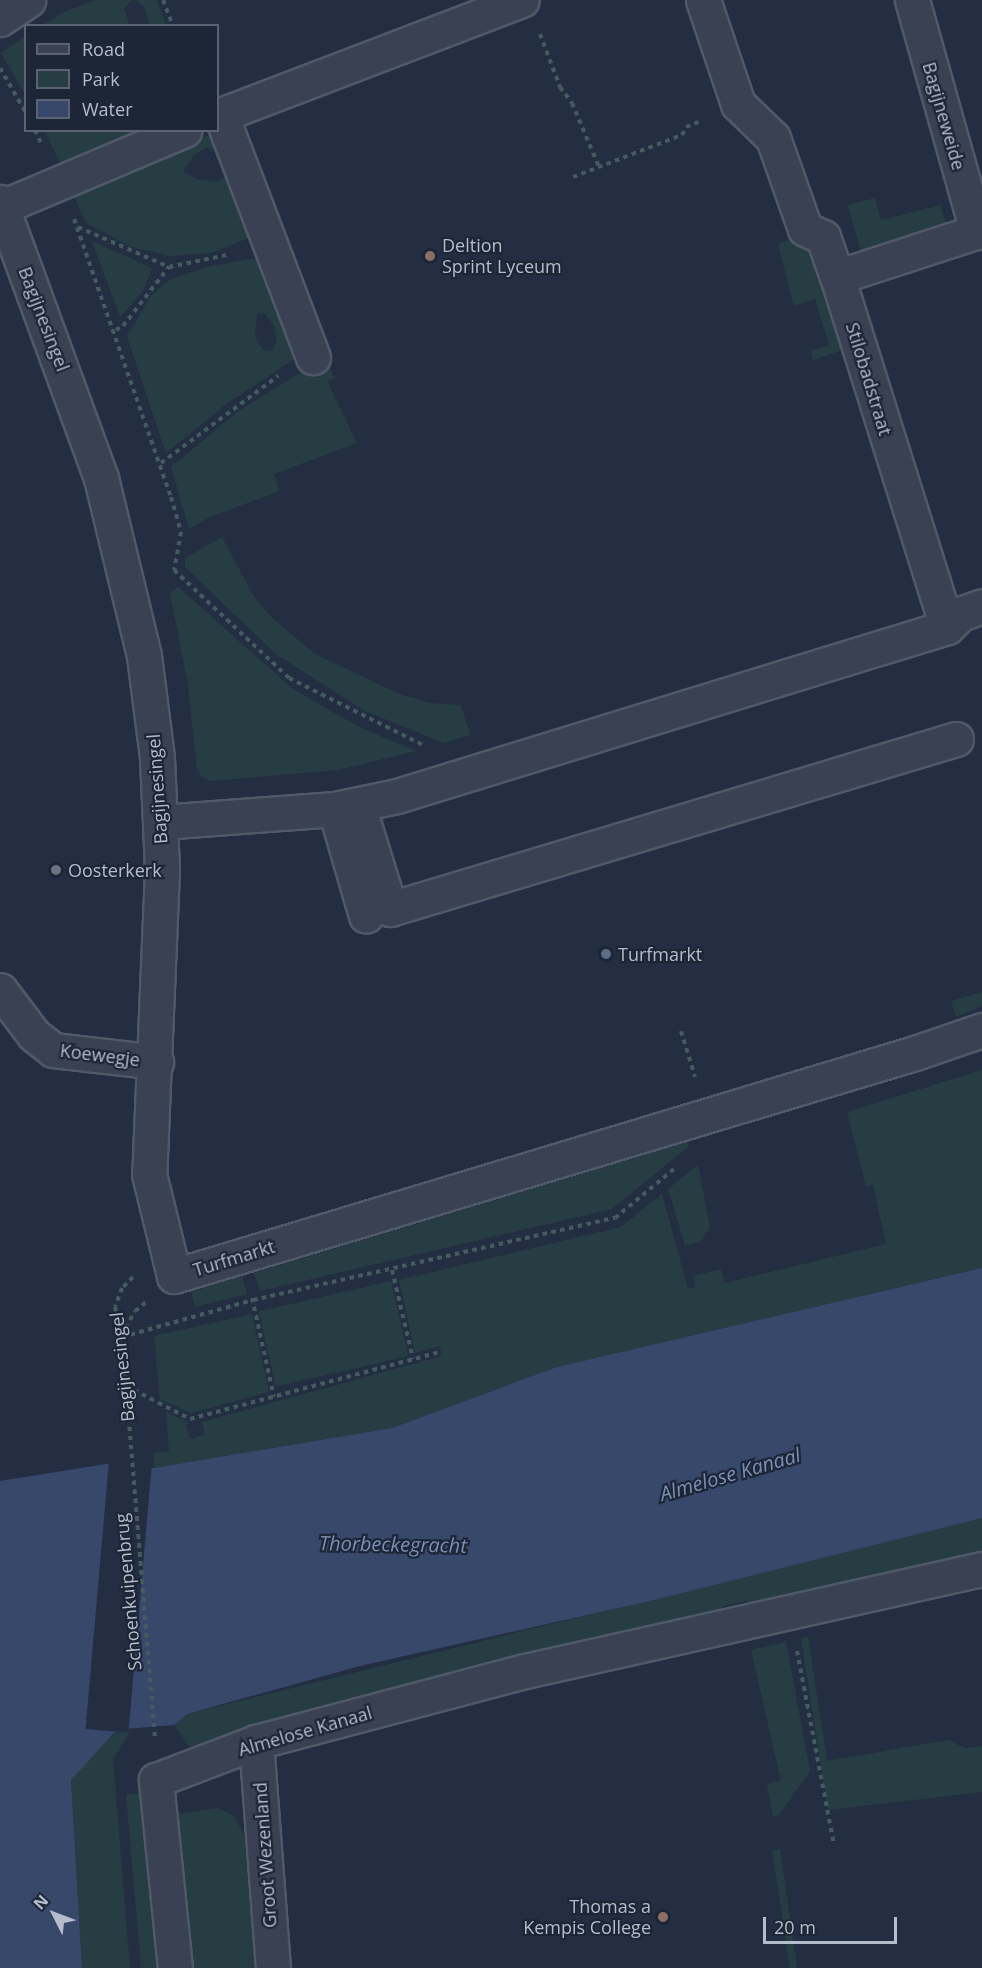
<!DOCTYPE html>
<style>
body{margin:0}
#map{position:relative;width:982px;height:1968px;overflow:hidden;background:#242e43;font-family:"Open Sans",sans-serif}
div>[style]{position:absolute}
.green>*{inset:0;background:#263e43;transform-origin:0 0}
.water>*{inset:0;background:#37486b}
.pier>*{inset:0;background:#242e43;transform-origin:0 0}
.path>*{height:4px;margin-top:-2px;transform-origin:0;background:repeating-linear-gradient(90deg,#445b60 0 4.5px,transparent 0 9px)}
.roads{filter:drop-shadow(2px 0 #505969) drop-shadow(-2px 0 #505969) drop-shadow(0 2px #505969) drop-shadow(0 -2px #505969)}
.minor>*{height:33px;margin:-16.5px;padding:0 16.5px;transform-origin:16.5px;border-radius:16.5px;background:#394152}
.dots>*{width:16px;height:16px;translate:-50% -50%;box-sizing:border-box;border:3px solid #1d2637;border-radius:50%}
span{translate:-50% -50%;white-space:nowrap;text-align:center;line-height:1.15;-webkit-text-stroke:4.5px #1d2637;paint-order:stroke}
.street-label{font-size:18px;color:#b5bccc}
.poi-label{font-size:18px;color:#b5bccc}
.left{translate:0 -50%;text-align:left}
.right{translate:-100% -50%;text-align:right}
.water-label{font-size:20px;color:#7b8fb5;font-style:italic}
.legend{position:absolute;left:24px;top:24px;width:195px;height:108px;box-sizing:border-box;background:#1d2637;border:2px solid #5a6273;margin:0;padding:8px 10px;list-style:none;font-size:18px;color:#b5bccc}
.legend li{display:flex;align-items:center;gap:12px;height:30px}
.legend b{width:30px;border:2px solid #5a6273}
.north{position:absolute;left:24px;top:1884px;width:60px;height:60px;-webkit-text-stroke:4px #1d2637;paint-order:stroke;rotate:312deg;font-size:16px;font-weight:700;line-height:24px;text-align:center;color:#b5bccc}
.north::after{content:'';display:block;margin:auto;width:21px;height:27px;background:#b5bccc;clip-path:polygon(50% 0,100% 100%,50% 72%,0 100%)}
.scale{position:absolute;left:763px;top:1917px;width:134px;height:27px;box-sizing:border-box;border:3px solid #b5bccc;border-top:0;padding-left:8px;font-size:18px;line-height:21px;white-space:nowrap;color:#b5bccc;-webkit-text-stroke:4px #1d2637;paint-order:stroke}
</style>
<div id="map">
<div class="green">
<div style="clip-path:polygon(96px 0,132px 0,124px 8px,129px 25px,43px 25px,64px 12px)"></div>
<div style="clip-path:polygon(136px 0,157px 0,166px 25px,150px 25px,144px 7px)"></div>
<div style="clip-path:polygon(25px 37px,25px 94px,1px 53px)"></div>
<div style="clip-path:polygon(45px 131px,150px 131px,62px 167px)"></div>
<div style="clip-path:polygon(evenodd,217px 132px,256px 235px,211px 253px,170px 256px,131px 247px,86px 223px,72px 192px,217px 132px,208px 147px,217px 153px,225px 177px,217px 182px,195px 179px,183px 171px,194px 155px,208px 147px)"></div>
<div style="clip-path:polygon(875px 198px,881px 220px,940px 205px,947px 225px,861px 252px,848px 205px)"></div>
<div style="clip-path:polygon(789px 240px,812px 251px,842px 350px,813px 360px,811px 351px,829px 345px,815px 299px,794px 306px,778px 244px)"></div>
<div style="clip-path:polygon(92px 241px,152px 268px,143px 291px,120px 317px)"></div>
<div style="clip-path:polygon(evenodd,264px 257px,300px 355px,225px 405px,166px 453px,127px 336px,152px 295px,169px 280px,211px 266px,264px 257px,257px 313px,265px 314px,274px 326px,277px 341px,272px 351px,264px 351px,255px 337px,257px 313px)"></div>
<div style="clip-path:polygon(326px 357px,334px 378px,327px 381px,357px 443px,274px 474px,279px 491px,210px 517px,189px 529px,171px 467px,237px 412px)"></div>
<div style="clip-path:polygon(222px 537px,254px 597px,272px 618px,315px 654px,399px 694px,430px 703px,461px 705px,470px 735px,444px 743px,365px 711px,276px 654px,185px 567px,185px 558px)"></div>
<div style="clip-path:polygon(178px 587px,294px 690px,361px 728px,416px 751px,338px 770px,210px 781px,202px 777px,197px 768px,188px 685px,170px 593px)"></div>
<div style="clip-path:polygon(982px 992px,982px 1006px,956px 1017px,951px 1001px)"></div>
<div style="clip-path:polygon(982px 1070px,982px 1268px,557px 1367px,392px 1428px,154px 1468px,154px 1453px,169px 1451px,166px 1412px,190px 1423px,186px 1425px,190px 1439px,205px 1435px,202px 1422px,442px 1356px,440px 1346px,415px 1353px,399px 1280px,621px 1227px,662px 1194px,688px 1289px,696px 1287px,693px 1276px,721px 1269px,725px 1283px,886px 1244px,873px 1185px,866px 1186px,847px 1112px)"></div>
<div style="clip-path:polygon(688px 1142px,689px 1146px,612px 1209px,260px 1291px,254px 1273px)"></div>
<div style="clip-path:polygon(698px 1165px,710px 1227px,700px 1242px,685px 1245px,668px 1189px)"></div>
<div style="clip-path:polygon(242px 1276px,247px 1294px,195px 1307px,191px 1292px)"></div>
<div style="left:391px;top:1281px;width:77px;height:136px;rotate:77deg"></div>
<div style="clip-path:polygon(252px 1314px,269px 1392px,191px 1413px,160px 1399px,154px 1336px)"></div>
<div style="clip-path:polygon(982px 1518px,982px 1558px,748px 1609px,746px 1601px,723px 1606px,724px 1614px,194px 1753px,174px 1725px,187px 1714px)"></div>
<div style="clip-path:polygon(808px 1637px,827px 1761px,948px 1740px,965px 1748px,982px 1746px,982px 1792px,828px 1810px,801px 1638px)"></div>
<div style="clip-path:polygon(786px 1642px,810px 1771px,778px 1816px,773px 1816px,767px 1784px,781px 1781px,751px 1650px)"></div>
<div style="clip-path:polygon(124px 1729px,129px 1729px,129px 1733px,113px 1760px,130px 1968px,82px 1968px,71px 1780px,101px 1743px)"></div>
<div style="clip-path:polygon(139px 1793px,154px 1917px,158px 1968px,141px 1968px,126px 1795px)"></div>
<div style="clip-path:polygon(217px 1808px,233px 1815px,244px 1835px,256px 1968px,190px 1968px,174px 1815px)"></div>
<div style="clip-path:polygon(780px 1849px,797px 1968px,790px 1968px,772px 1851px)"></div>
</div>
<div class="water">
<div style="clip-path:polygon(982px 1268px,982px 1518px,658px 1599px,360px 1666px,187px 1714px,174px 1725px,124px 1729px,113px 1734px,71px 1780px,82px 1968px,0 1968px,0 1481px,106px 1464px,154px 1468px,392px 1428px,557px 1367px)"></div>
</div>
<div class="pier">
<div style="left:109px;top:1461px;width:43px;height:269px;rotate:5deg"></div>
</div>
<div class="path">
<div style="left:163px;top:0;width:28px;rotate:69deg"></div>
<div style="left:540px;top:34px;width:57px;rotate:69.3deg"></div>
<div style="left:560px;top:87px;width:20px;rotate:53deg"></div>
<div style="left:572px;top:103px;width:69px;rotate:67.1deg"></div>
<div style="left:0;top:68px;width:52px;rotate:60deg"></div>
<div style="left:35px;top:130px;width:17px;rotate:66deg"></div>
<div style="left:573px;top:177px;width:117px;rotate:-21.1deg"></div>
<div style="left:682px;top:135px;width:9px;rotate:-63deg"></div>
<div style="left:686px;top:127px;width:16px;rotate:-22deg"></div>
<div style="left:74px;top:219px;width:294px;rotate:70.8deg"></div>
<div style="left:171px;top:497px;width:36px;rotate:74deg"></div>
<div style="left:181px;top:532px;width:39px;rotate:100deg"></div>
<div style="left:174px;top:570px;width:158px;rotate:43.2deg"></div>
<div style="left:289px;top:678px;width:152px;rotate:26.6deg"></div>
<div style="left:78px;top:227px;width:99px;rotate:23.7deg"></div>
<div style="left:169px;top:267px;width:63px;rotate:-11.8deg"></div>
<div style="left:116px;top:330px;width:8px;rotate:-30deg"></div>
<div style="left:123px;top:326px;width:75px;rotate:-52.1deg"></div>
<div style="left:161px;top:463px;width:146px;rotate:-36.6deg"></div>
<div style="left:681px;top:1031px;width:48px;rotate:73.1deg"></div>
<div style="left:392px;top:1270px;width:91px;rotate:76.7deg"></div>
<div style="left:133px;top:1277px;width:16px;rotate:135deg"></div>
<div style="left:122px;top:1288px;width:20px;rotate:110deg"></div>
<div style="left:115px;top:1307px;width:31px;rotate:77deg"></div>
<div style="left:122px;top:1337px;width:402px;rotate:85.3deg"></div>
<div style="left:252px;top:1298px;width:101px;rotate:77.5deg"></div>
<div style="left:122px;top:1336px;width:28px;rotate:-63deg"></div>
<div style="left:135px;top:1311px;width:14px;rotate:-39deg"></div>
<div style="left:122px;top:1337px;width:136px;rotate:-15.8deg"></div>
<div style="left:253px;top:1300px;width:371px;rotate:-12.8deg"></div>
<div style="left:615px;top:1218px;width:77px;rotate:-39.7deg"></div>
<div style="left:126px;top:1386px;width:72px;rotate:27.3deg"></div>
<div style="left:190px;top:1419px;width:256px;rotate:-15deg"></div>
<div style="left:797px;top:1651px;width:197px;rotate:79.2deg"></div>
</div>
<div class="roads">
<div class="minor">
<div style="left:703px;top:0;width:110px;rotate:71.4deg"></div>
<div style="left:738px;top:104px;width:49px;rotate:44.2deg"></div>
<div style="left:773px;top:138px;width:96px;rotate:70.6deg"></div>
<div style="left:805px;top:229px;width:20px;rotate:24deg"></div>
<div style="left:823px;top:237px;width:42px;rotate:70.7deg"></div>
<div style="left:912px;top:0;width:241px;rotate:74.3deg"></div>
<div style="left:0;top:19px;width:34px;rotate:-34deg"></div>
<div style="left:221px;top:115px;width:259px;rotate:69.2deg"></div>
<div style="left:218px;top:116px;width:325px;rotate:-20.9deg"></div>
<div style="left:0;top:202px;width:294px;rotate:69.9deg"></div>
<div style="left:101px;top:478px;width:183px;rotate:76.4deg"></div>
<div style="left:144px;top:656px;width:103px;rotate:82.7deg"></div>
<div style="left:157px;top:758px;width:112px;rotate:87.4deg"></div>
<div style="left:162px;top:870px;width:304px;rotate:92.4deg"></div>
<div style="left:149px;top:1174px;width:105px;rotate:76.2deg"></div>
<div style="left:174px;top:1276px;width:774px;rotate:-16.75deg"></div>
<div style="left:915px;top:1053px;width:71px;rotate:-18.9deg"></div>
<div style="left:2px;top:207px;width:198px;rotate:-22.9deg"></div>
<div style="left:947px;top:627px;width:367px;rotate:-107.4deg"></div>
<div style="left:837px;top:277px;width:152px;rotate:-18deg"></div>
<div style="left:358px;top:805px;width:109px;rotate:72.9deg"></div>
<div style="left:390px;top:909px;width:591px;rotate:-16.72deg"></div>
<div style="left:335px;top:809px;width:111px;rotate:73.8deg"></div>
<div style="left:161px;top:822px;width:174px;rotate:-4.3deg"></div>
<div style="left:335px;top:809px;width:63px;rotate:-11.8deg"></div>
<div style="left:397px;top:796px;width:575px;rotate:-17.08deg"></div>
<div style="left:947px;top:627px;width:18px;rotate:-45deg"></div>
<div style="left:960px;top:614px;width:23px;rotate:-20deg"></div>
<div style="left:0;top:990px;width:56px;rotate:52.9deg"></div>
<div style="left:34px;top:1035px;width:24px;rotate:38deg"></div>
<div style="left:53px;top:1050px;width:104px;rotate:6.6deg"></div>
<div style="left:256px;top:1742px;width:227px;rotate:85.7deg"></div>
<div style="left:175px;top:1968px;width:189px;rotate:-95.8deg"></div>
<div style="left:156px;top:1780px;width:107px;rotate:-20.8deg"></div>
<div style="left:256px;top:1742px;width:278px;rotate:-14.8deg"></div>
<div style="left:525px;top:1671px;width:468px;rotate:-12.6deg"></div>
</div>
</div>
<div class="dots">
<div style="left:430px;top:256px;background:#8d6e63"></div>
<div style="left:56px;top:870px;background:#6b7280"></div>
<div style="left:606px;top:954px;background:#5c6f8a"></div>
<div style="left:663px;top:1917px;background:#8d6e63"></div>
</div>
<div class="street-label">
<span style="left:944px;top:116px;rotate:74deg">Bagijneweide</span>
<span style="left:44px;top:319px;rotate:69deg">Bagijnesingel</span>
<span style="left:869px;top:379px;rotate:73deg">Stilobadstraat</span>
<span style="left:157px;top:789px;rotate:-94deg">Bagijnesingel</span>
<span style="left:100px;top:1055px;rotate:7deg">Koewegje</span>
<span style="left:234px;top:1258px;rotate:-17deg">Turfmarkt</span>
<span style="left:122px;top:1367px;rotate:-96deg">Bagijnesingel</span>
<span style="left:128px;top:1592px;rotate:-95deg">Schoenkuipenbrug</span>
<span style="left:305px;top:1731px;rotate:-16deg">Almelose Kanaal</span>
<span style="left:265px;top:1855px;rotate:-94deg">Groot Wezenland</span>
</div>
<div class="poi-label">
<span class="left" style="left:442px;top:256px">Deltion<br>Sprint Lyceum</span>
<span class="left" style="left:68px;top:870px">Oosterkerk</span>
<span class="left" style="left:618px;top:954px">Turfmarkt</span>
<span class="right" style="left:651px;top:1917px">Thomas a<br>Kempis College</span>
</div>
<div class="water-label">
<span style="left:730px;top:1474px;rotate:-16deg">Almelose Kanaal</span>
<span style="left:393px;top:1544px;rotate:1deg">Thorbeckegracht</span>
</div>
<ul class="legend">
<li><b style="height:8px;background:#394152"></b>Road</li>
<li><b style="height:16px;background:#263e43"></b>Park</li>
<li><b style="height:16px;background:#37486b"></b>Water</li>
</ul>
<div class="north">N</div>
<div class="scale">20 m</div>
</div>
